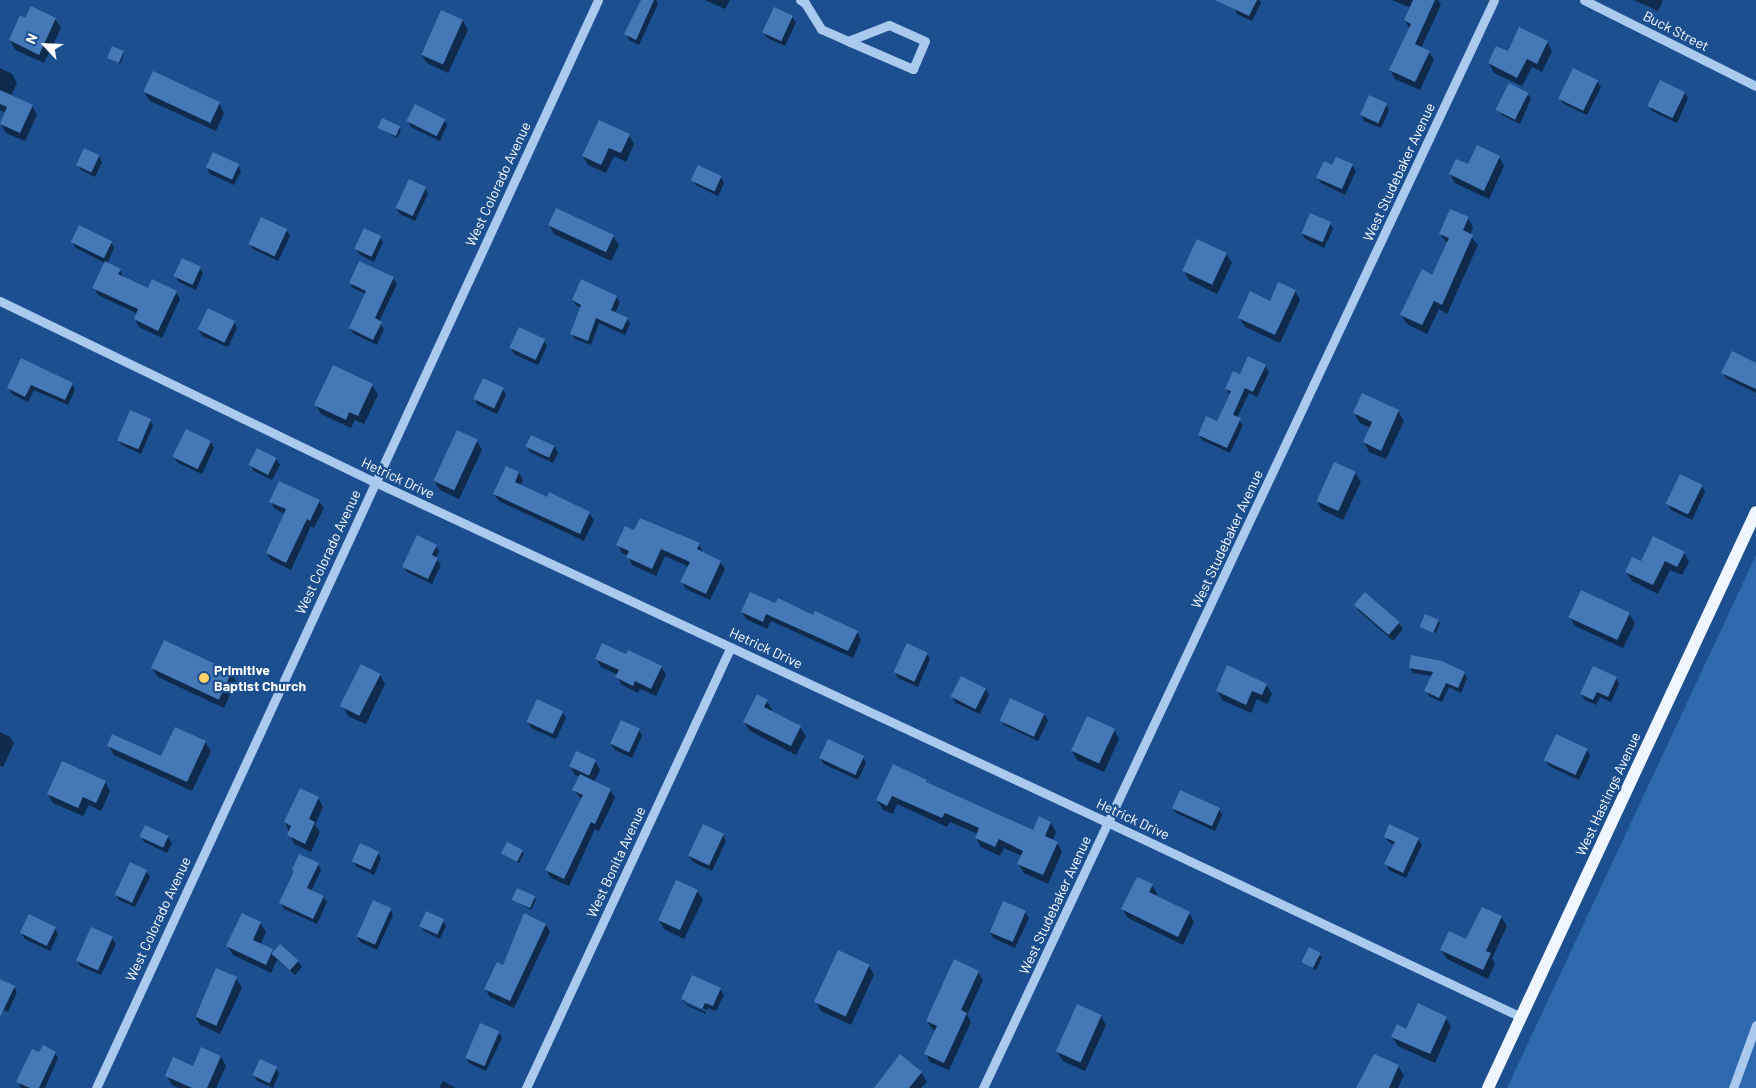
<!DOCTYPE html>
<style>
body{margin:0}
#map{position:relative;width:1756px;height:1088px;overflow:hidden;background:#1b4f8f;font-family:Barlow,sans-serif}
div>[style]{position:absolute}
.green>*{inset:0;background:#2e69ad}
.shadow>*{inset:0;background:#0007}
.building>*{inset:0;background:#4478b7;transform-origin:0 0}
.minor>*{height:9px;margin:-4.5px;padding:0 4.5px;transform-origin:4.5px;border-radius:4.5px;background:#a9c9ee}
.major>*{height:12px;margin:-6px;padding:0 6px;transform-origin:6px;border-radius:6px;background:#f0f6ff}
.dots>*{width:14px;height:14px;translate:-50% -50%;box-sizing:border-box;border:2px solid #1b4f8f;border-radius:50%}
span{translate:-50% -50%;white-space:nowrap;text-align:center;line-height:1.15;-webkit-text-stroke:4.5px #1b4f8f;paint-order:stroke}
.street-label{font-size:14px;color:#fff}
.poi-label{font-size:14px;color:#fff;font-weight:700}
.left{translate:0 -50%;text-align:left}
.north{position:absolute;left:20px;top:20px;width:50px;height:50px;-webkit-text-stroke:4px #1b4f8f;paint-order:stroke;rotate:295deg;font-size:14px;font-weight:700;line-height:20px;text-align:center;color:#fff}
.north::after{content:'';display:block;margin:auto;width:18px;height:22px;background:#fff;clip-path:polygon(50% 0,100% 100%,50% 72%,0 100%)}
</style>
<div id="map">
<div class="green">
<div style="clip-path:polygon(1756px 555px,1756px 1088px,1507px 1088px)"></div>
</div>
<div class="shadow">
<div style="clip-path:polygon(642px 0,656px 0,658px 4px,639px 45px,629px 40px,626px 34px)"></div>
<div style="clip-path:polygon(705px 0,730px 0,725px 9px)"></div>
<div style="clip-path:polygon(1237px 0,1259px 0,1261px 3px,1252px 21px,1237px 14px,1234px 8px)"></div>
<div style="clip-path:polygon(1392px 0,1438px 0,1441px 5px,1421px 48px,1429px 52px,1434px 60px,1420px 90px,1395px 79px,1390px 70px,1410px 29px,1405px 20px,1411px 8px)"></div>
<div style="clip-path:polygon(1634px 0,1663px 0,1658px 11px)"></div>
<div style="clip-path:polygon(441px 11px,463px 21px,468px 30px,448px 73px,427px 63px,421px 54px)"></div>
<div style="clip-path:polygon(792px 17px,796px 22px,785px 46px,767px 38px,764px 32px)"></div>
<div style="clip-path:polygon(26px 19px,55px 19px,61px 28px,44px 63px,15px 50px,10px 40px)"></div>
<div style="clip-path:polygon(1547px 42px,1552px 51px,1542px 72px,1532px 67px,1522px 86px,1494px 73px,1489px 63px,1508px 53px)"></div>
<div style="clip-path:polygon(123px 52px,124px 54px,120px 64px,108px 58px)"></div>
<div style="clip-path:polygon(0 68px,12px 74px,17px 83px,11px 96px,32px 106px,37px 115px,25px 141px,6px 133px,1px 124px,6px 113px,0 110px)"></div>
<div style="clip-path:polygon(1597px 81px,1601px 87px,1587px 115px,1564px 104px,1560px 99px)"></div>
<div style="clip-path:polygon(144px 92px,219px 103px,224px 113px,216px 131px,150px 101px)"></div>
<div style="clip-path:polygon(1685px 93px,1688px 98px,1677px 123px,1652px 111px,1649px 106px)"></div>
<div style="clip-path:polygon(1528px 94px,1531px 99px,1520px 124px,1502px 115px,1498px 109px)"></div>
<div style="clip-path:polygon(1386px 104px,1389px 110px,1381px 128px,1364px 121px,1361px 115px)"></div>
<div style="clip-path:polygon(444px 120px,447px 125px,440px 141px,411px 127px,408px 121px)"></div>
<div style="clip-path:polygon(399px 127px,401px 130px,397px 138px,379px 128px)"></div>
<div style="clip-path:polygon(629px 135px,634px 144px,626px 162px,614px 156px,606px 173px,588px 165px,583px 156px)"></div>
<div style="clip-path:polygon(84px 150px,99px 156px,102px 162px,95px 177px,81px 170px,77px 164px)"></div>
<div style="clip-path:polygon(1499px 157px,1504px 166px,1489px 199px,1455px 183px,1450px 174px,1468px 166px)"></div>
<div style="clip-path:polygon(1337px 158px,1352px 165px,1356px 171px,1345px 195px,1321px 183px,1317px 177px,1333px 167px)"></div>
<div style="clip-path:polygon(238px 165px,241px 171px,234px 185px,210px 174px,207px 168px)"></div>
<div style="clip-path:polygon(721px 177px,724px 183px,718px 196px,696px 185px,693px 180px)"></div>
<div style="clip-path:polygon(425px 188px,428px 194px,415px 221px,400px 214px,396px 208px)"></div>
<div style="clip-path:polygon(1468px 218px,1473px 227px,1470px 235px,1478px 245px,1447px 314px,1439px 309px,1427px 334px,1407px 324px,1401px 315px,1433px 276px,1448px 244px,1440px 234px)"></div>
<div style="clip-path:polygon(1330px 223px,1333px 229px,1324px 248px,1305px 239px,1302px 233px)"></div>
<div style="clip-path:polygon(549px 225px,613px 236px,619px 245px,611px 261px,554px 234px)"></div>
<div style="clip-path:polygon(286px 230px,290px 236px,278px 261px,253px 249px,250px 244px)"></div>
<div style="clip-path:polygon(380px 237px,383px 242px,374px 262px,359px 254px,356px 249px)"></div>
<div style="clip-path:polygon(72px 242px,111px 242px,114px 248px,107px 264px,120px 270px,124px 278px,149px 290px,176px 292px,180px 299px,162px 338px,139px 327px,135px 319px,138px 314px,98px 295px,94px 287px,105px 263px,76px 248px)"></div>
<div style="clip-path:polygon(1226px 254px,1232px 263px,1217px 294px,1189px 280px,1184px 271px)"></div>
<div style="clip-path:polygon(200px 268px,203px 273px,196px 290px,179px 282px,175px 276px)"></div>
<div style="clip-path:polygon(393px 278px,397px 284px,379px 322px,384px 329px,377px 345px,354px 334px,350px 328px,366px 294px,353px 288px,350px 283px)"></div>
<div style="clip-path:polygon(1295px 291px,1300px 300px,1280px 343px,1245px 327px,1239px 317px)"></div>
<div style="clip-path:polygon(616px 297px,620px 302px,615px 313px,627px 318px,630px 324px,625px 335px,599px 323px,591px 345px,575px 339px,572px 334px,581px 308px,576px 305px,573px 300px)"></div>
<div style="clip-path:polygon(234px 322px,237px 328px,228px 347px,202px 336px,199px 330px)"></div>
<div style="clip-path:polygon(544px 340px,547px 346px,538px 365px,514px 354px,511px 348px)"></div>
<div style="clip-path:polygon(22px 360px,72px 384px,75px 390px,68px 405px,34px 390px,28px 402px,12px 394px,9px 388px)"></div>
<div style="clip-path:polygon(1756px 364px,1756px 393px,1726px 378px,1723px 373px)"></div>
<div style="clip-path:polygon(1265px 366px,1269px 372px,1257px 397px,1249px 393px,1237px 418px,1243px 425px,1230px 453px,1202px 440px,1199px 435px,1217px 423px,1229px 394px,1226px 389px,1240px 376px)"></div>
<div style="clip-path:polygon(334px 367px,372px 385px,378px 395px,364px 424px,355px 420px,351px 428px,321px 414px,316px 405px)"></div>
<div style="clip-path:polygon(503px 389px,506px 395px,497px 414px,478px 405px,475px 399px)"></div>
<div style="clip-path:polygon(1363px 395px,1398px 411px,1404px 421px,1386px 459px,1369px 452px,1364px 442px,1371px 428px,1360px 423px,1354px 413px)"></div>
<div style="clip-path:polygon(150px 420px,153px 426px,141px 454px,122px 445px,118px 440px)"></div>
<div style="clip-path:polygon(187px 431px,211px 442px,214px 448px,202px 474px,178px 463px,174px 457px)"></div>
<div style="clip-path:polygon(531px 436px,555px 447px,558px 453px,553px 463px,530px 452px,527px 446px)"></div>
<div style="clip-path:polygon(477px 441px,482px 450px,459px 499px,440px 490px,434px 481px)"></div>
<div style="clip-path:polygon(276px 459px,280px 465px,272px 480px,254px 471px,250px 465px)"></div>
<div style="clip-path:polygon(519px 473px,523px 480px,520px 486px,547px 498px,589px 513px,594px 520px,584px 541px,499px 501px,494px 494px)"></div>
<div style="clip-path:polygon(1355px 473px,1361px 482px,1343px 520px,1322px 510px,1317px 501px)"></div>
<div style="clip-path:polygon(1702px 486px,1705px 492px,1692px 520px,1671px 510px,1668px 504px)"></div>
<div style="clip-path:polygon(319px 501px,324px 508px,314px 528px,311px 526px,291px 570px,271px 560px,267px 553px,285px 514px,275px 509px,271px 502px)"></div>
<div style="clip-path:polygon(635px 532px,699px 544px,703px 553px,720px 562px,725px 569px,710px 600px,686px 589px,682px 582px,689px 567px,665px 556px,656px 576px,632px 565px,628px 556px,622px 553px,618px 545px)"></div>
<div style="clip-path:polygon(436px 546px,439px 551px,436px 558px,441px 565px,432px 584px,407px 572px,404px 567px)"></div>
<div style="clip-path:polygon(1684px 553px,1689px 562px,1682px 575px,1670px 570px,1658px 594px,1632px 581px,1626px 572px,1642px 563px)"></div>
<div style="clip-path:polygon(1582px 592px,1629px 614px,1635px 623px,1623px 648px,1575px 626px,1570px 617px)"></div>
<div style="clip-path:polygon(1366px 594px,1399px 623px,1403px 629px,1393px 641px,1359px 611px,1355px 605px)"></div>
<div style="clip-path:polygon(776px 605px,857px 632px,861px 640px,853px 658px,771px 621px,767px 629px,746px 619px,742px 612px)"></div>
<div style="clip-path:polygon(1438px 621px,1440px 623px,1436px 633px,1422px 626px)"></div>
<div style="clip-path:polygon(927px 654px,930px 659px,918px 687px,898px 678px,895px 672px)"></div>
<div style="clip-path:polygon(627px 656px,661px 667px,666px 675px,656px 696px,640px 689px,638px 693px,622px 685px,617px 677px,618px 675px,601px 667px,596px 658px)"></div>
<div style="clip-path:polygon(152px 668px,231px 672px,236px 681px,224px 708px,158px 677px)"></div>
<div style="clip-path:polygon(1410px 668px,1464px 673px,1467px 678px,1461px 693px,1449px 687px,1442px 702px,1429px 696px,1426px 690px,1432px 676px,1413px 673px)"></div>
<div style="clip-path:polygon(380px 675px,385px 684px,366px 724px,348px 716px,343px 706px)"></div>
<div style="clip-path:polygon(1616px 678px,1619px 684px,1611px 702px,1600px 697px,1596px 705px,1585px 700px,1581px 694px)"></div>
<div style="clip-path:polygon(1266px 684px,1272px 694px,1267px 704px,1257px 699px,1251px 713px,1222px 700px,1217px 690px)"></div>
<div style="clip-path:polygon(986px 689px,989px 695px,980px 714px,956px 703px,952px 697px)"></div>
<div style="clip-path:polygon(1010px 699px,1045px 715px,1048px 721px,1038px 741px,1004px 725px,1001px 720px)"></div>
<div style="clip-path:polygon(767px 701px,772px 710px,771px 712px,800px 727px,806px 736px,796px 755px,750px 731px,744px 722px)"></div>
<div style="clip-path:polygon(562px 712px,566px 718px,556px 739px,531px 728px,528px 722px)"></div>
<div style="clip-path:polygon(639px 730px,642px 736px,632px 758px,615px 750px,611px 744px)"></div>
<div style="clip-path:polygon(1114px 730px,1119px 739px,1104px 772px,1077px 760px,1072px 751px)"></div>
<div style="clip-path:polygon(0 732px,10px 737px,14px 743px,3px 767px,0 766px)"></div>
<div style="clip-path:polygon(205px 742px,211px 751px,192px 791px,114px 755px,109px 746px,162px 758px)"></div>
<div style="clip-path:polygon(1587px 750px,1590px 756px,1579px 780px,1549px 766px,1545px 760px)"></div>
<div style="clip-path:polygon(863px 757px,866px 763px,858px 780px,824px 764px,820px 758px)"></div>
<div style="clip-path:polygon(595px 761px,600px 770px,594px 782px,610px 790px,615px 798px,599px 831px,595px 829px,569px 886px,551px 878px,546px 870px,582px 800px,574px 790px,580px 777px,575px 775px,570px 766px)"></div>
<div style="clip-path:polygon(926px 781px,928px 784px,1033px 832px,1051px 823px,1056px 832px,1052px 841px,1057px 843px,1062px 852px,1048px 884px,1024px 873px,1018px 863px,1022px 856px,1004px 848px,1000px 856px,981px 847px,976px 838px,978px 834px,950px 822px,947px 827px,897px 804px,893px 814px,883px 810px,877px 800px)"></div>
<div style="clip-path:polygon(105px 782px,110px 791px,101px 811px,89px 805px,83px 816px,53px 803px,48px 794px)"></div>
<div style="clip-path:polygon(318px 798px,323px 807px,315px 825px,320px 832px,311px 852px,294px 844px,285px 822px)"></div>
<div style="clip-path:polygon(1173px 808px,1219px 809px,1222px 815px,1215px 831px,1176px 813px)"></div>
<div style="clip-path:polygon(723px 835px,726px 841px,712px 871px,693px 862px,689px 856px)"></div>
<div style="clip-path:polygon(141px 836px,168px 837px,172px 843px,167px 853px,144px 842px)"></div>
<div style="clip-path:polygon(1385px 836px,1418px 839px,1422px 845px,1406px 878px,1389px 870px,1386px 864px,1395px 845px,1389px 842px)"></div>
<div style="clip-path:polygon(522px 851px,524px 853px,519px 863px,503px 854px)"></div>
<div style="clip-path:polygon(378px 853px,381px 859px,374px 875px,356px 866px,353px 861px)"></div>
<div style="clip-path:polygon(318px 864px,321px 870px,311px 891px,323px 896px,327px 902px,317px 924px,284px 909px,281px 903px,295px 873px,293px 870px)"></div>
<div style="clip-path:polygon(146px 871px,150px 877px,135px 907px,119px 900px,116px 894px)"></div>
<div style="clip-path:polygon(1152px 885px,1157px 894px,1156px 897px,1189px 913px,1194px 922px,1183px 945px,1128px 918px,1122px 909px)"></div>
<div style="clip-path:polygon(697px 891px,703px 900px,684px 939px,664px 929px,659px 920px)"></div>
<div style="clip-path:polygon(534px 897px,536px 900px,531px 910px,513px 899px)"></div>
<div style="clip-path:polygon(1004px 902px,1025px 912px,1029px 918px,1015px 948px,993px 938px,990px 932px)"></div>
<div style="clip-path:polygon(1482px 908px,1501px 917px,1507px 926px,1492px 958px,1495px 964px,1488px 979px,1447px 959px,1441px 950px,1467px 941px)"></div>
<div style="clip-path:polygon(390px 909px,393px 915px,377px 950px,360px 942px,357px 936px)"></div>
<div style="clip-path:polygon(525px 915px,546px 925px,550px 932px,514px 1008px,490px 997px,485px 989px,503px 966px)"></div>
<div style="clip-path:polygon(443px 920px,446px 926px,440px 939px,424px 931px,420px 926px)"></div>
<div style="clip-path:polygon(260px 923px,266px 932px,260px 945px,273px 953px,298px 961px,302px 967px,295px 975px,277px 960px,271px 973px,233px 955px,228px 946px)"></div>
<div style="clip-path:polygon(55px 928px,58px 934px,50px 951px,25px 939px,21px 933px)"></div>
<div style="clip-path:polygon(112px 938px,116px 944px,101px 975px,80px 966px,77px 960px)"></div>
<div style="clip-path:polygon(1310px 949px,1322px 957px,1316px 970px,1303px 962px)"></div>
<div style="clip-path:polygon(869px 966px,874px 975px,851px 1025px,821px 1011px,816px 1001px)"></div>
<div style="clip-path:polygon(217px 969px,236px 978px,242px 988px,220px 1034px,200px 1025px,195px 1016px)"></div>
<div style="clip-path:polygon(978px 972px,983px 980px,967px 1015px,971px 1022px,949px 1070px,930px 1062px,926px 1054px,936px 1031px,932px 1029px,927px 1021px)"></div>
<div style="clip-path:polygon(0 980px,14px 987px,17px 992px,8px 1012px,0 1008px)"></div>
<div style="clip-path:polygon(720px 989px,724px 995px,716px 1011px,708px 1008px,707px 1010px,685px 1000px,685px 1003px,706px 1012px,706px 1014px,686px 1005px,682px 999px)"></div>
<div style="clip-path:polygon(1101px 1016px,1106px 1025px,1085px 1071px,1063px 1061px,1057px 1052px)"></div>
<div style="clip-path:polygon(1446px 1018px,1451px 1027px,1435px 1063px,1398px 1046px,1392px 1037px)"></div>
<div style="clip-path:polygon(481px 1024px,498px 1032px,502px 1038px,486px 1071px,469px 1063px,466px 1057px)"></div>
<div style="clip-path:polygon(202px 1049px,221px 1057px,226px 1066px,216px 1088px,179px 1088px,172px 1085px,167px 1076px,193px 1068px)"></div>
<div style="clip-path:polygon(55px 1053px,58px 1058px,45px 1088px,21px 1088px,18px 1082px,40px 1054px)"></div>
<div style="clip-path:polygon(1375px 1056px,1398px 1066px,1404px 1075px,1398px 1088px,1358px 1088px)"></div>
<div style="clip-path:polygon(276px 1068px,279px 1074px,273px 1088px,257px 1081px,254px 1075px)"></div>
<div style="clip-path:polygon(921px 1072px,927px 1082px,921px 1088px,875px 1088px)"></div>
<div style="clip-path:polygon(443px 1081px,456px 1088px,439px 1088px)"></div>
</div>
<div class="building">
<div style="clip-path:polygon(641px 0,654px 0,636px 40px,624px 34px)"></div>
<div style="clip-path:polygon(1215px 0,1257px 0,1249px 16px)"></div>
<div style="clip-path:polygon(1413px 0,1435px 0,1415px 44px,1430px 51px,1415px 82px,1389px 70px,1411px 24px,1404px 20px)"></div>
<div style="clip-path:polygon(31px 6px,56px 18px,39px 55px,9px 40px,20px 15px,25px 18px)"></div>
<div style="left:774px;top:7px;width:21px;height:28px;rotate:25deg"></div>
<div style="left:441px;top:10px;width:24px;height:49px;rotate:24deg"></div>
<div style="clip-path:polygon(1519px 27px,1548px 41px,1537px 64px,1527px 59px,1517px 78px,1488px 63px,1496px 46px,1508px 51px)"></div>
<div style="left:112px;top:46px;width:13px;height:13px;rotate:23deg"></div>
<div style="left:1573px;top:68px;width:28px;height:34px;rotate:26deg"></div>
<div style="left:153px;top:71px;width:74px;height:23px;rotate:25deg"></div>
<div style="left:1660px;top:80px;width:28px;height:29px;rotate:26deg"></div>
<div style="left:1509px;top:83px;width:22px;height:30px;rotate:27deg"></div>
<div style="clip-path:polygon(0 90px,33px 105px,20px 133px,0 124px,7px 107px,0 104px)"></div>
<div style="left:1369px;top:95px;width:20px;height:22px;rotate:24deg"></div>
<div style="left:415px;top:104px;width:34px;height:19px;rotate:27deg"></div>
<div style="left:382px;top:118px;width:20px;height:11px;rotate:24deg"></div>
<div style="clip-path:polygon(599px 120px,630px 134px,621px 153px,609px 148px,601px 165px,582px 156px)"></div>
<div style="clip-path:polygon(1477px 145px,1500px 156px,1484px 191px,1449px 174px,1456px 159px,1468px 164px)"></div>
<div style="left:84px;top:148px;width:17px;height:19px;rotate:25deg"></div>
<div style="left:213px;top:152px;width:29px;height:17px;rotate:25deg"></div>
<div style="clip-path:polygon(1336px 157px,1353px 164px,1342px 189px,1316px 178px,1324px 161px,1332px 165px)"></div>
<div style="left:698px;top:165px;width:26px;height:17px;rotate:25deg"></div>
<div style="left:409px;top:179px;width:19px;height:32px;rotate:25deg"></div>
<div style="left:556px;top:208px;width:64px;height:19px;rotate:25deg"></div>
<div style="clip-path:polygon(1450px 209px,1469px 217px,1463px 230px,1473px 235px,1442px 305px,1434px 301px,1422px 325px,1400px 315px,1422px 269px,1432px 275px,1449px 238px,1439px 234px)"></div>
<div style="left:1310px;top:213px;width:23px;height:22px;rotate:23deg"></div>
<div style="left:261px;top:217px;width:29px;height:30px;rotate:25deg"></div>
<div style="left:79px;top:225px;width:37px;height:19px;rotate:26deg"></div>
<div style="left:364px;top:228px;width:19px;height:23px;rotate:25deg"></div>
<div style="left:1197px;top:239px;width:33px;height:35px;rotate:25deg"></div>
<div style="left:182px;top:258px;width:21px;height:20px;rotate:25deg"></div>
<div style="clip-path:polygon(105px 261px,121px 269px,118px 274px,148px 288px,152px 279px,177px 291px,158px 331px,134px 319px,138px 309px,92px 288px)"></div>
<div style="clip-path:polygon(359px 261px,394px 277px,375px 318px,382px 322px,373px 340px,349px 328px,366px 291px,349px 283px)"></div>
<div style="clip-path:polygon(581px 279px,617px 296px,611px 310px,628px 318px,622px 330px,596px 318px,588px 341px,570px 334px,581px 305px,572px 300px)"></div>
<div style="clip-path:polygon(1278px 282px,1296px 290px,1275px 335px,1238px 318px,1250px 291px,1270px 301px)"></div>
<div style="left:208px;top:308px;width:30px;height:24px;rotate:26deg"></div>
<div style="left:519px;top:327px;width:29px;height:23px;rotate:25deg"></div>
<div style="clip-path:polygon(1732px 351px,1756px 363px,1756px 389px,1721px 373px)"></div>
<div style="clip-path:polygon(1248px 356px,1266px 365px,1253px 392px,1245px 388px,1233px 415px,1241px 418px,1227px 448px,1198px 435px,1206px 416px,1217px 421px,1231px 391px,1225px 389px,1233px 371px,1240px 374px)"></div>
<div style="clip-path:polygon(21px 358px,73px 383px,65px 400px,31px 385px,25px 397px,7px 388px)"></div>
<div style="clip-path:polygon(333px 365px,373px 384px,358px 416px,349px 412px,346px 420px,314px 405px)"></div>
<div style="left:483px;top:378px;width:23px;height:23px;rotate:25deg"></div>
<div style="clip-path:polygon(1362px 393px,1399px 410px,1381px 451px,1363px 442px,1372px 422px,1353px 413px)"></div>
<div style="left:130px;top:410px;width:23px;height:33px;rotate:23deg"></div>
<div style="left:186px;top:429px;width:28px;height:31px;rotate:26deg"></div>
<div style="left:457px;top:430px;width:23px;height:56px;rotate:25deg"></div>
<div style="left:531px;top:435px;width:26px;height:13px;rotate:25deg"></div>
<div style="left:257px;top:448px;width:22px;height:19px;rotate:27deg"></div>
<div style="left:1334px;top:462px;width:24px;height:43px;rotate:24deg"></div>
<div style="clip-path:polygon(506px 466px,519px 472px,515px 482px,547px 497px,549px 492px,590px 512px,580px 534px,493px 494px)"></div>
<div style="left:1680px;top:474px;width:25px;height:33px;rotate:26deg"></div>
<div style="clip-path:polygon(279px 481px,320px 500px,310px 521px,307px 519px,286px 563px,266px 553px,286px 509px,269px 502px)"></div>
<div style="clip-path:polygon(640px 518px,700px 543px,697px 549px,721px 561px,706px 594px,680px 582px,690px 562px,661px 549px,652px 569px,626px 557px,629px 551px,616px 545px,625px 526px,634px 530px)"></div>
<div style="clip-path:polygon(417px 535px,437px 545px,432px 555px,438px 558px,428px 579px,402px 567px)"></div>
<div style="clip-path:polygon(1653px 536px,1685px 552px,1677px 567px,1665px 561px,1653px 585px,1625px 572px,1632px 557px,1641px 561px)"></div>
<div style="left:1581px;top:590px;width:54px;height:30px;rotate:25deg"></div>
<div style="clip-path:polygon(750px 592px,775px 603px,778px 598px,813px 615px,815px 611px,858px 631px,848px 651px,766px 614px,763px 622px,741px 612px)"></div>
<div style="left:1365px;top:592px;width:46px;height:17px;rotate:41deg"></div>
<div style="left:1425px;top:614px;width:15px;height:14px;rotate:23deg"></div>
<div style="left:164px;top:640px;width:75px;height:31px;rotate:25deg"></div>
<div style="clip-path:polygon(602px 643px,626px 654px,628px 650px,662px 666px,651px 689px,635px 681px,633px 686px,615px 677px,619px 670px,595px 659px)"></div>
<div style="left:907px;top:643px;width:23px;height:32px;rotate:25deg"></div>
<div style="clip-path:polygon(1411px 655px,1442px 661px,1465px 672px,1458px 688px,1446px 683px,1439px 698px,1424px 691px,1433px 672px,1409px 668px)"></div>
<div style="left:361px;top:664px;width:22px;height:47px;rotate:27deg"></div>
<div style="clip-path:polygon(1227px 665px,1267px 684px,1262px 695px,1252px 691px,1246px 705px,1216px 691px)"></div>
<div style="clip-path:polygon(1593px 666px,1617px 677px,1608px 697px,1597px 692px,1593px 700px,1580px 694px)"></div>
<div style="left:961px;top:676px;width:28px;height:23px;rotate:27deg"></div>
<div style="clip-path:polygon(757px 694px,768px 700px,764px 707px,801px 726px,791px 746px,743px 722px)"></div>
<div style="left:1010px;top:698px;width:38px;height:25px;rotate:25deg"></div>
<div style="left:537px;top:699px;width:29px;height:25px;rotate:25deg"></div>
<div style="left:1087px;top:716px;width:31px;height:38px;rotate:25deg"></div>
<div style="left:621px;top:720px;width:21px;height:26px;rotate:25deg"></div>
<div style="clip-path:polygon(175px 727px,206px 741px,187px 782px,107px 746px,112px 734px,161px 756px)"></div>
<div style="left:1556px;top:734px;width:35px;height:29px;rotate:25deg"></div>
<div style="left:828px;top:739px;width:40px;height:21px;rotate:25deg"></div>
<div style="left:576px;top:751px;width:22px;height:17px;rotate:24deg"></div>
<div style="clip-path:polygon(62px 761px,106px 781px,96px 803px,83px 797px,78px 808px,47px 794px)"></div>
<div style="clip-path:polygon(893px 764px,927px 780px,926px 782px,1033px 830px,1039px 816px,1051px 822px,1045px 836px,1058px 842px,1043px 875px,1017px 864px,1023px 851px,999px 839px,995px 847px,975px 838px,979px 828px,945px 813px,942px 818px,892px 796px,887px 806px,876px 800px)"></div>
<div style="clip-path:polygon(580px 774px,611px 789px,595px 824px,591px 822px,564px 879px,545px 870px,583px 795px,572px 790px)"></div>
<div style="clip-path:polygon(300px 788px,319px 797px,309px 819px,315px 822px,305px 844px,287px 835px,291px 826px,284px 822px)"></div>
<div style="left:1180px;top:790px;width:44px;height:20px;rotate:24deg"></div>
<div style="left:703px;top:824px;width:23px;height:35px;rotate:25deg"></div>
<div style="clip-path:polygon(1389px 824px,1419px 838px,1403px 873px,1384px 864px,1395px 842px,1384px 837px)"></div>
<div style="left:145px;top:825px;width:26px;height:13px;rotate:25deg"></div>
<div style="left:507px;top:842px;width:18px;height:13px;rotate:27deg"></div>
<div style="left:360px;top:843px;width:21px;height:20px;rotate:25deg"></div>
<div style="clip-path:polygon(299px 854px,319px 863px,307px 888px,324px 896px,313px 919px,279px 903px,294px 871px,292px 870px)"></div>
<div style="left:130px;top:862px;width:19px;height:36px;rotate:25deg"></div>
<div style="clip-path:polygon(1137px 877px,1153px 884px,1149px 892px,1190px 912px,1178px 937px,1121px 909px)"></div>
<div style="left:676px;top:880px;width:24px;height:44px;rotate:24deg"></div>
<div style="left:517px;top:888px;width:20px;height:13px;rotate:24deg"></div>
<div style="left:373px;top:900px;width:20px;height:40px;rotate:24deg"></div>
<div style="left:1003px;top:901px;width:25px;height:34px;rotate:23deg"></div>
<div style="clip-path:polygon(1482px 907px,1502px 916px,1486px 951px,1491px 953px,1483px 970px,1440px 950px,1449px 931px,1466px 939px)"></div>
<div style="left:426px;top:911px;width:20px;height:17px;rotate:24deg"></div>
<div style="clip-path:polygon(242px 913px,261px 922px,253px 940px,273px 949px,266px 965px,226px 946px)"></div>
<div style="clip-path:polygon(524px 913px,546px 924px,510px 1001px,484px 989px,497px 962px,503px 965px)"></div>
<div style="left:29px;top:914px;width:30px;height:21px;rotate:26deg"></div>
<div style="left:91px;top:927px;width:24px;height:37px;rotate:24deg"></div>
<div style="left:280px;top:944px;width:25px;height:13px;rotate:42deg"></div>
<div style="left:1309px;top:947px;width:13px;height:17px;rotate:27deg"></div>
<div style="left:838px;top:950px;width:35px;height:57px;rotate:25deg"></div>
<div style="clip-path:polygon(954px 959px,979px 971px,961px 1010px,967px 1013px,944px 1063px,924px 1054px,937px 1026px,926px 1021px)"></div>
<div style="left:216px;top:968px;width:23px;height:53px;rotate:23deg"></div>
<div style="clip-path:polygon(692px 975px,721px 988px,713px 1006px,705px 1003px,702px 1009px,681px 999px)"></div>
<div style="clip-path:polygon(0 979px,15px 986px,0 1017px)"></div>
<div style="clip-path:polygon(1418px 1003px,1447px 1017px,1430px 1054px,1391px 1037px,1397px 1024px,1406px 1029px)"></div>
<div style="left:1077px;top:1004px;width:27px;height:52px;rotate:24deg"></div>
<div style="left:480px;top:1023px;width:21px;height:38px;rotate:23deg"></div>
<div style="clip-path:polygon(43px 1045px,56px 1052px,39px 1088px,30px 1088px,16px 1082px,32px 1049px,39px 1052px)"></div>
<div style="clip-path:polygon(201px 1047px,221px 1056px,207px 1088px,192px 1088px,165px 1076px,173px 1057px,193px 1066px)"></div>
<div style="clip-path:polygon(900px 1054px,922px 1072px,909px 1088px,874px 1088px)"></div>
<div style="clip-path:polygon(1374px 1054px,1399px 1065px,1389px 1088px,1356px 1088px)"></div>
<div style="left:260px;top:1059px;width:19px;height:18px;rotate:25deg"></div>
</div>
<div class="minor">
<div style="left:800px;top:0;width:6px;rotate:31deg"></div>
<div style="left:805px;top:3px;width:31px;rotate:58deg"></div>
<div style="left:821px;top:29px;width:30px;rotate:24deg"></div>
<div style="left:848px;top:41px;width:71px;rotate:23.3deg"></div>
<div style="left:913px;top:69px;width:30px;rotate:-67deg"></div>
<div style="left:925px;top:41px;width:39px;rotate:-156deg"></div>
<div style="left:889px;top:25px;width:44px;rotate:158.7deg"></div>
<div style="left:1584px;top:0;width:192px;rotate:26.6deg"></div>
<div style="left:0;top:301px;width:416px;rotate:25.8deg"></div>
<div style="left:375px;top:482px;width:809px;rotate:24.92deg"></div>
<div style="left:1109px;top:823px;width:455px;rotate:25.2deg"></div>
<div style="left:96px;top:1088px;width:1198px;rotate:-65.23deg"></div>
<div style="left:526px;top:1088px;width:486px;rotate:-65.1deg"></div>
<div style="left:983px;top:1088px;width:1202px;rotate:-64.84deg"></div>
<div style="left:1733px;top:1088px;width:67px;rotate:-69.9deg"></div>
</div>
<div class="major">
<div style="left:1488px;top:1088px;width:635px;rotate:-65.05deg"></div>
</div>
<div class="dots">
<div style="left:204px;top:678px;background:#ffd166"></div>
</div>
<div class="street-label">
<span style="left:1676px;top:31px;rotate:27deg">Buck Street</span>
<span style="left:1399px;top:172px;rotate:-65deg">West Studebaker Avenue</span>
<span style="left:498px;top:184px;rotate:-65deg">West Colorado Avenue</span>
<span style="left:398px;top:478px;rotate:25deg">Hetrick Drive</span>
<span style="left:1227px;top:539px;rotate:-65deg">West Studebaker Avenue</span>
<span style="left:328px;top:552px;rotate:-65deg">West Colorado Avenue</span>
<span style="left:766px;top:648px;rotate:25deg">Hetrick Drive</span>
<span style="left:1608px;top:794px;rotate:-65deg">West Hastings Avenue</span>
<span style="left:1133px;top:819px;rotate:25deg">Hetrick Drive</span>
<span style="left:616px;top:862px;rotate:-65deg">West Bonita Avenue</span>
<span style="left:1055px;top:905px;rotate:-65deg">West Studebaker Avenue</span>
<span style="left:158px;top:919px;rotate:-65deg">West Colorado Avenue</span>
</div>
<div class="poi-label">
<span class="left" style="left:214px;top:678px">Primitive<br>Baptist Church</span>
</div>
<div class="north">N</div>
</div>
